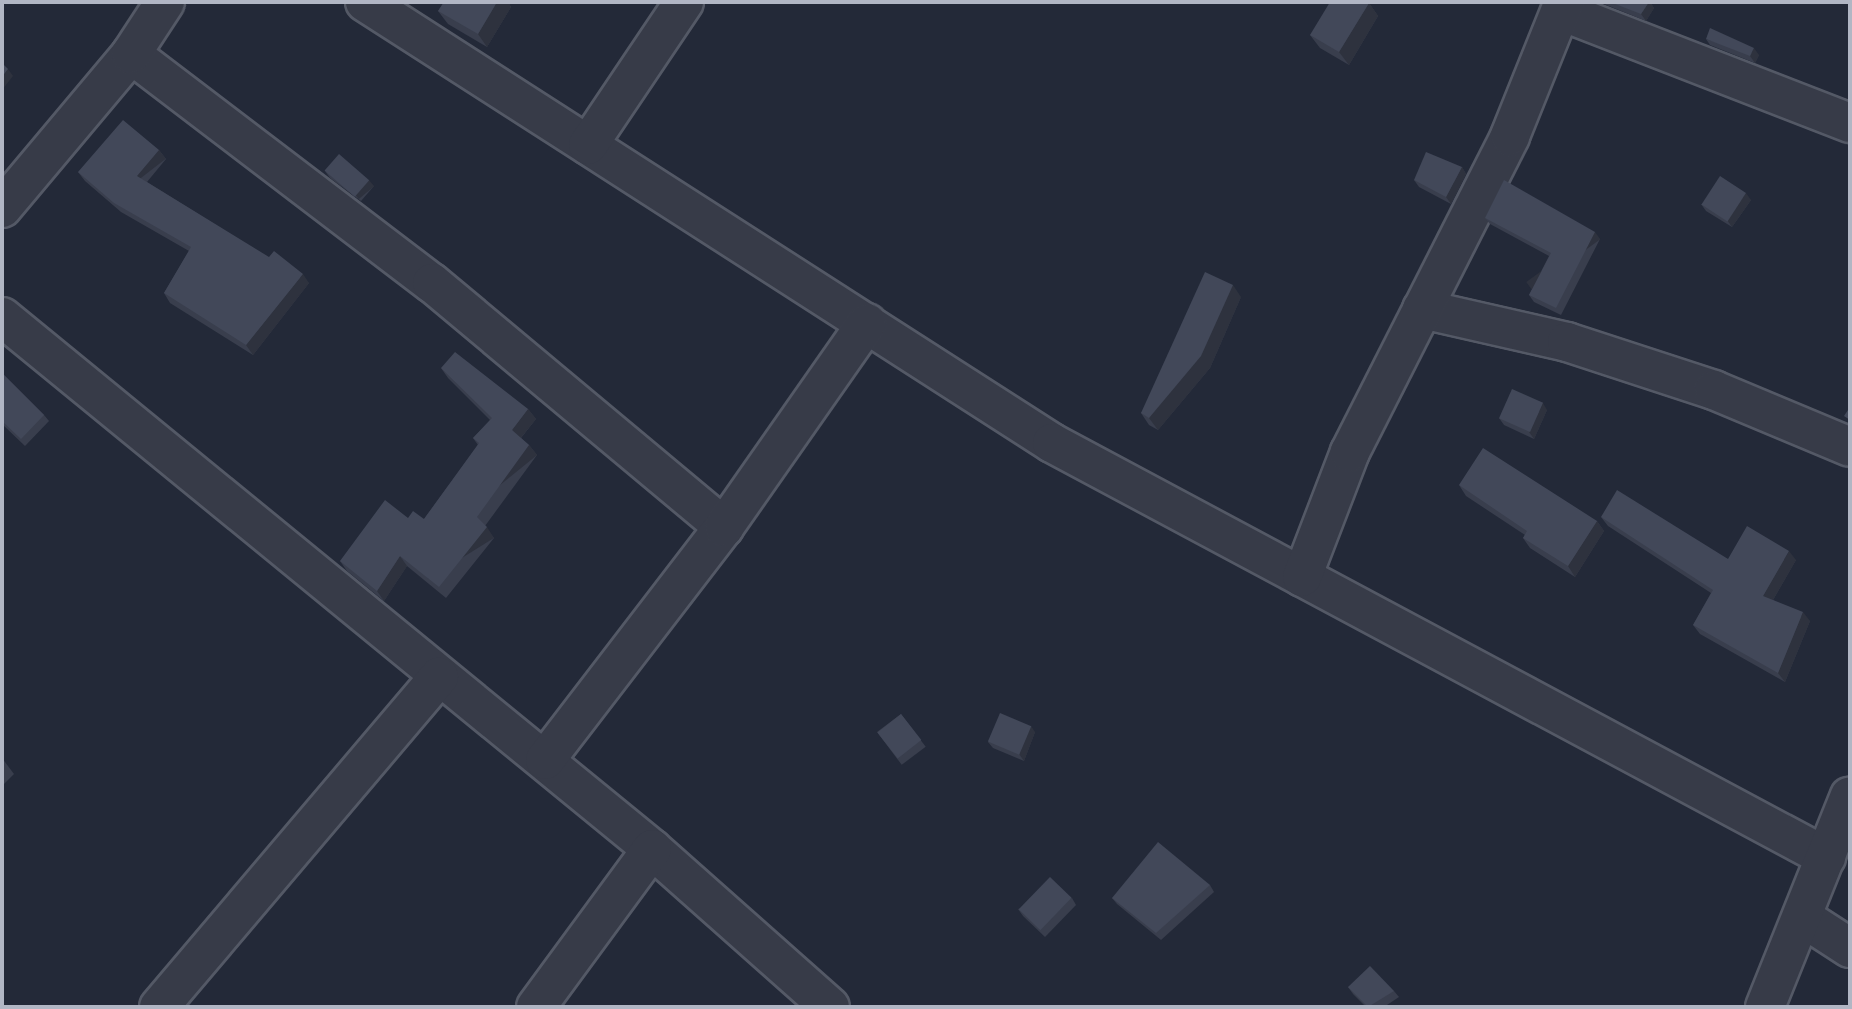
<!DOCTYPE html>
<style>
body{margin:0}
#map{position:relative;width:1852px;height:1009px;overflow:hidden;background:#232938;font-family:"Asap Condensed",sans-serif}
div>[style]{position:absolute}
.roads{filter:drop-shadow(2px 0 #545966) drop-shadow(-2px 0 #545966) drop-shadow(0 2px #545966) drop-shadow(0 -2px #545966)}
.street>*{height:38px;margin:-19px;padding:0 19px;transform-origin:19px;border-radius:19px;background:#373b48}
.wall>*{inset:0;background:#393e4d;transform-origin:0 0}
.shaded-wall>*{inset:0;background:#2e323e;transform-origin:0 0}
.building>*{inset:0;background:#424859;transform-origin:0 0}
span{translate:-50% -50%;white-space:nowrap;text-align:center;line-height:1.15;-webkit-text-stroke:6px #1c202d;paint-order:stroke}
.frame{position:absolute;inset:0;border:4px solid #b1b6c4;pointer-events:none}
</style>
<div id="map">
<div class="roads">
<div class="street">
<div style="left:365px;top:2px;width:816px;rotate:32.7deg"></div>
<div style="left:1052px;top:443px;width:878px;rotate:28.14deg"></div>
<div style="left:1561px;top:11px;width:310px;rotate:21.2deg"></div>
<div style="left:131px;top:54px;width:378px;rotate:37.3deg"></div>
<div style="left:432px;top:283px;width:381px;rotate:39.9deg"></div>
<div style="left:588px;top:145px;width:172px;rotate:-56.1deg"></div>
<div style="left:2px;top:208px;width:201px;rotate:-50deg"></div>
<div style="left:131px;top:54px;width:62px;rotate:-56.8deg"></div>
<div style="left:1422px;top:309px;width:149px;rotate:12.8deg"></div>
<div style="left:1567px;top:342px;width:155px;rotate:18.1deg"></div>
<div style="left:1714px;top:390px;width:147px;rotate:22.7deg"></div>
<div style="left:2px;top:317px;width:840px;rotate:39.3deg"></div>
<div style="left:652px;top:849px;width:238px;rotate:41.6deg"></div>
<div style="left:1302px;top:577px;width:134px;rotate:-69deg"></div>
<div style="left:1350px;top:452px;width:354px;rotate:-63.1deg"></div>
<div style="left:1510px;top:136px;width:144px;rotate:-68.1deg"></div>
<div style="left:545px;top:760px;width:294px;rotate:-52.5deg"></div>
<div style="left:724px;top:527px;width:249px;rotate:-55deg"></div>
<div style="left:1802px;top:917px;width:57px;rotate:32.9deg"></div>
<div style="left:159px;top:1007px;width:433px;rotate:-49.7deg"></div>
<div style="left:536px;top:1007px;width:196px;rotate:-53.7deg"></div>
<div style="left:1765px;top:1007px;width:227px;rotate:-68.1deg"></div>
</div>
</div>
<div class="wall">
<div style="clip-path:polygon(444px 2px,508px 2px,511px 7px,487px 47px,448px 24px,438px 11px)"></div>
<div style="clip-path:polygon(1599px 2px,1650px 2px,1654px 8px,1646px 21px)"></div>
<div style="clip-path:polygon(1369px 3px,1378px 16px,1349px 65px,1320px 48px,1310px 35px)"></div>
<div style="clip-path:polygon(1706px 39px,1759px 55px,1755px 63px,1710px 45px)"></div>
<div style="clip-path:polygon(159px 150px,166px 159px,147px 182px,309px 283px,253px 355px,170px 303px,164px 293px,189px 251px,121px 212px,85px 181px,78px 172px)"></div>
<div style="clip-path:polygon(1462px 167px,1466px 174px,1451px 204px,1419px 187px,1414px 180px)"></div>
<div style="clip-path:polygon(325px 171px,374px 186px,361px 201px,330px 178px)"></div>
<div style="clip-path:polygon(1751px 200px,1732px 227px,1706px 211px,1701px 204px)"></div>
<div style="clip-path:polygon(1485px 218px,1600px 239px,1561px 315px,1534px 302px,1529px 295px,1549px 256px,1490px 224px)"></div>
<div style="clip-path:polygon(1241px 297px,1210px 368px,1158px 430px,1149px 425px,1141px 413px)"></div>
<div style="clip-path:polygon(441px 368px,528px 409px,536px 419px,521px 438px,529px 445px,537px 455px,485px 526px,494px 538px,446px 598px,407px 566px,384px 601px,347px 571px,340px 561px,408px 518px,424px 519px,478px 445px,473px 438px,490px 420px,448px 378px)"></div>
<div style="clip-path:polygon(2px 373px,44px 415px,49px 421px,25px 446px,2px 424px)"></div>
<div style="clip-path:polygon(1547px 410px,1534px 439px,1504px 425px,1499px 418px)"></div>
<div style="clip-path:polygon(1459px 485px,1597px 521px,1604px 531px,1575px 577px,1530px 548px,1523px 538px,1525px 535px,1466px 496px)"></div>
<div style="clip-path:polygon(1601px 517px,1728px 559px,1796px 560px,1773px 600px,1810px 621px,1785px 682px,1700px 634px,1693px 625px,1711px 593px,1608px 526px)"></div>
<div style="left:901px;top:714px;width:41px;height:30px;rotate:53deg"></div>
<div style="clip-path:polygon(1035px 732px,1024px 761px,993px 748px,988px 742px)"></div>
<div style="clip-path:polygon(2px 758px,14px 774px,2px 786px)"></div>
<div style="clip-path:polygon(1210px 885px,1214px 892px,1161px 940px,1117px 904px,1112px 898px)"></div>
<div style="clip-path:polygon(1072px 898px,1076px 905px,1045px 937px,1023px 916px,1018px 909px)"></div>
<div style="clip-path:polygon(1348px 987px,1394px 991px,1399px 997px,1384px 1007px,1366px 1007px,1353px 994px)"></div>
</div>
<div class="shaded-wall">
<div style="clip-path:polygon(497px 2px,508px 2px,511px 7px,487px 47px,478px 34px)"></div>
<div style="clip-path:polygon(1649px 2px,1650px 2px,1654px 8px,1646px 21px,1641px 14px)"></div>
<div style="clip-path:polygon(1369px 3px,1378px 16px,1349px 65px,1339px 52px)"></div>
<div style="clip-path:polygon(1754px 48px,1759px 55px,1755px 63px,1750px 56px)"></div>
<div style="clip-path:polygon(8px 69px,13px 76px,2px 90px,2px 77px)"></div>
<div style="left:159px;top:150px;width:11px;height:34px;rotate:52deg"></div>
<div style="clip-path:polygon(1462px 167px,1466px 174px,1451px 204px,1446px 197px)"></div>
<div style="left:369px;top:180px;width:8px;height:20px;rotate:50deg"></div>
<div style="clip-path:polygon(1746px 193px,1751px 200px,1732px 227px,1727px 220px)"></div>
<div style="left:1595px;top:232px;width:9px;height:85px;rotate:54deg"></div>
<div style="clip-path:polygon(303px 274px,309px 283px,253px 355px,246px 345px)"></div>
<div style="clip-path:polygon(1233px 285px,1241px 297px,1210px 368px,1158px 430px,1149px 418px)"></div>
<div style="clip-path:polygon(1543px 403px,1547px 410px,1534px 439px,1529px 432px)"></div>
<div style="clip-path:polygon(528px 409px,536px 419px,519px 440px,512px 430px)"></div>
<div style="left:529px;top:445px;width:13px;height:89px;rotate:51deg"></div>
<div style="clip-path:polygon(1597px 521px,1604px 531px,1575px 577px,1568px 566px)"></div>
<div style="left:487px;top:527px;width:13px;height:77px;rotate:58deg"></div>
<div style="clip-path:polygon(1789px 551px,1796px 560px,1770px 605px,1763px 596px)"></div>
<div style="clip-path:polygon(400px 556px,407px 566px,384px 601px,377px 591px)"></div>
<div style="clip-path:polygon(1803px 612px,1810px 621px,1785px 682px,1778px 673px)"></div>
<div style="clip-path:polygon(1031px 726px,1035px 732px,1024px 761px,1019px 754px)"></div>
</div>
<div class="building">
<div style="clip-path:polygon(444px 2px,497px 2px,478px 34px,438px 11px)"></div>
<div style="clip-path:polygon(1330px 2px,1369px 3px,1339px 52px,1310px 35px)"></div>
<div style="clip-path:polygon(1610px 2px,1649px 2px,1641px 14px)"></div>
<div style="clip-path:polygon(1710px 28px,1754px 48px,1750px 56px,1706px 39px)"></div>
<div style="clip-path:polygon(2px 63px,8px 69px,2px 77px)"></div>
<div style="clip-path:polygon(123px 120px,159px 150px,137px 176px,269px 257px,274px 251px,303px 274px,246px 345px,164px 293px,191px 247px,114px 203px,78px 172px)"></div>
<div style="clip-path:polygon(1426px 152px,1462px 167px,1446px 197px,1414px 180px)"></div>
<div style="left:339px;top:154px;width:40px;height:22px;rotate:41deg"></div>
<div style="left:1720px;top:176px;width:31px;height:34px;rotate:33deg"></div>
<div style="clip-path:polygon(1504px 180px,1595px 232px,1556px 308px,1529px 295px,1551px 253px,1485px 218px)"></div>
<div style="clip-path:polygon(1205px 272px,1233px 285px,1201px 356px,1149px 418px,1141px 413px)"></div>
<div style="clip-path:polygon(455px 352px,528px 409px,512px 430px,529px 445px,477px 517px,487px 527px,439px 587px,400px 556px,377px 591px,340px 561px,385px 500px,408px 518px,413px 511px,424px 519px,479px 443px,473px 438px,492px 418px,441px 368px)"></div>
<div style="clip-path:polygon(2px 373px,44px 415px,21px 439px,2px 421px)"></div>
<div style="left:1512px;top:389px;width:34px;height:32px;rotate:24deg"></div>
<div style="clip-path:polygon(1850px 407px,1850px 420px,1844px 416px)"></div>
<div style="clip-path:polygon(1483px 448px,1597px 521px,1568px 566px,1523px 538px,1527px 531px,1459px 485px)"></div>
<div style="clip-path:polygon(1617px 490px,1728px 559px,1747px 526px,1789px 551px,1763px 596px,1803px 612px,1778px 673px,1693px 625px,1713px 590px,1601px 517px)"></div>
<div style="left:1000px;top:713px;width:34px;height:31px;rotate:23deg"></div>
<div style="left:901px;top:714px;width:33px;height:30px;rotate:52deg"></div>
<div style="clip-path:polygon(1158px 842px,1210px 885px,1156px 933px,1112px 898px)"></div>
<div style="left:1050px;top:877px;width:30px;height:45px;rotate:44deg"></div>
<div style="clip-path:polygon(1370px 966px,1394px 991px,1368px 1007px,1348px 987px)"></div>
</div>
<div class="frame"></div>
</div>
